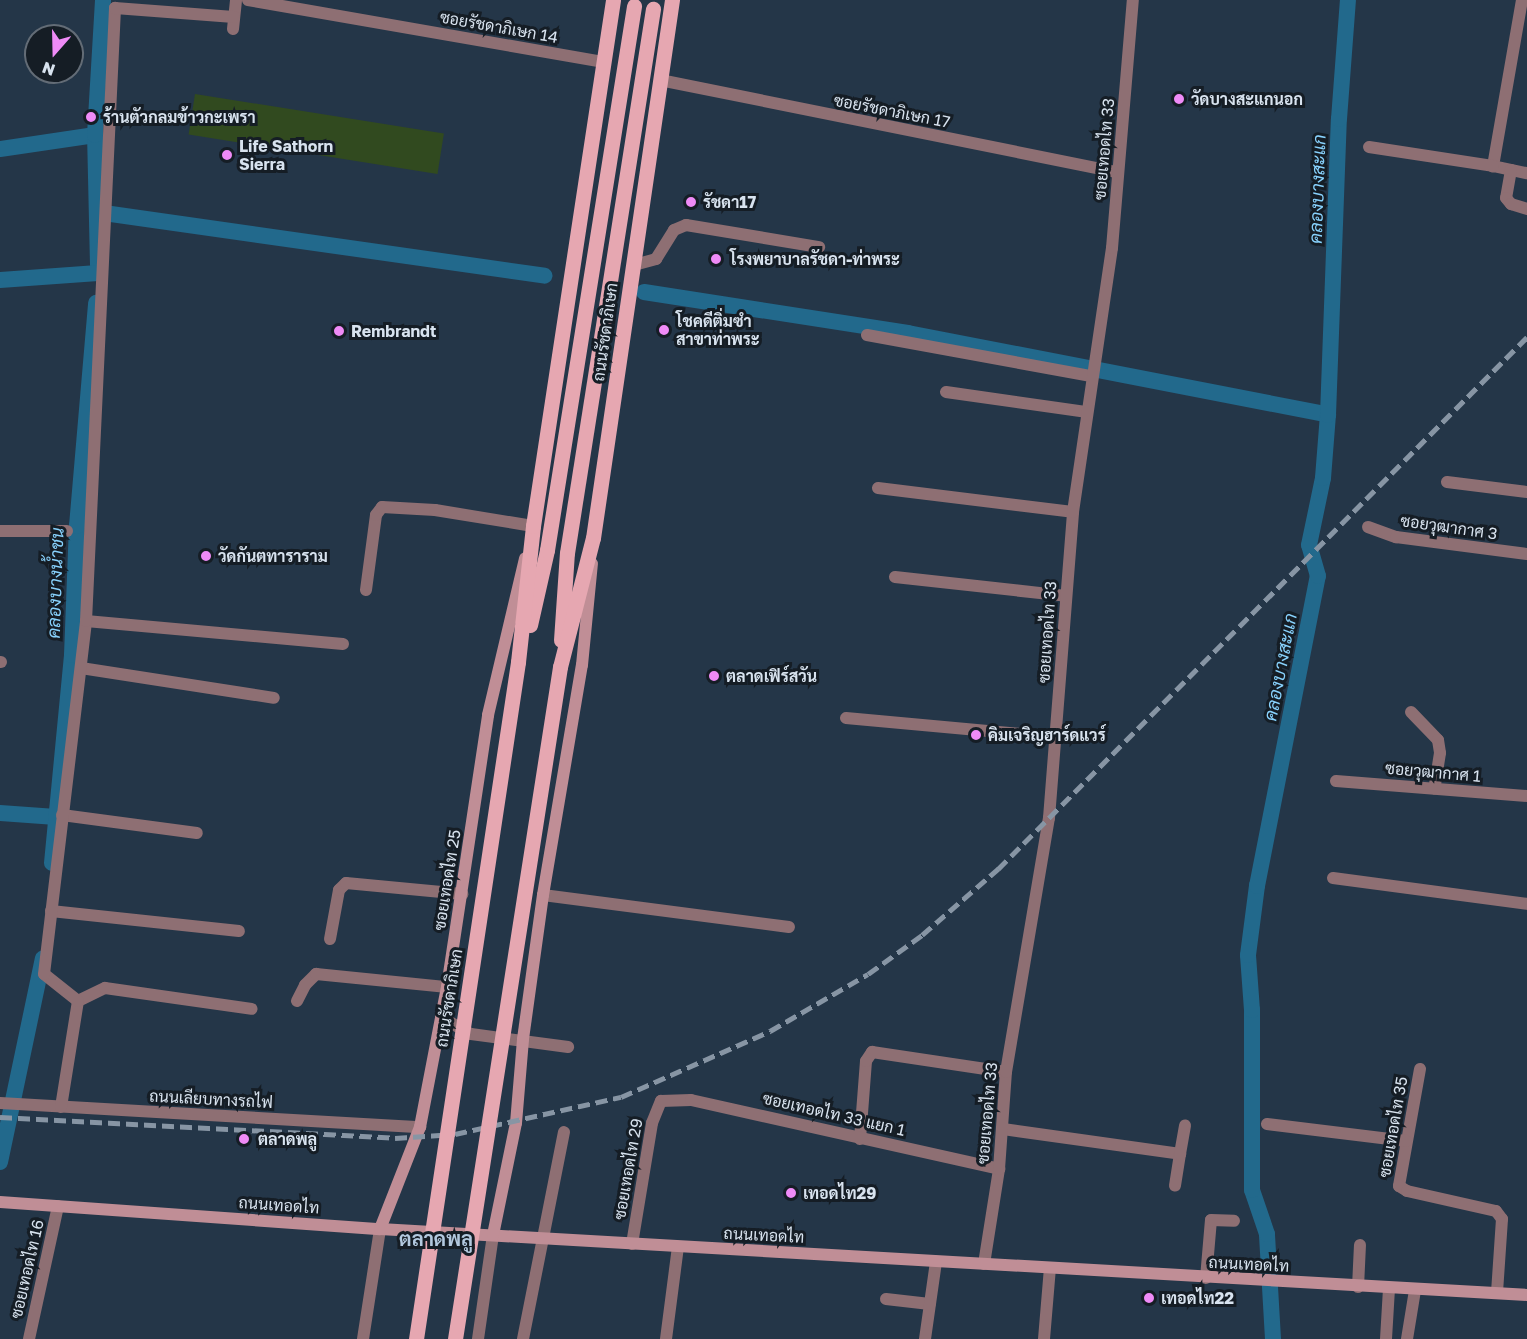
<!DOCTYPE html>
<meta charset="utf-8">
<style>
body{margin:0}
#map{position:relative;width:1527px;height:1339px;overflow:hidden;background:#243648;font-family:"Golos Text",Sarabun,sans-serif}
div>[style]{position:absolute}
.green>*{inset:0;background:#314a1f;transform-origin:0 0}
.canal>*{height:16px;margin:-8px;padding:0 8px;transform-origin:8px;border-radius:8px;background:#22698c}
.street>*{height:12px;margin:-6px;padding:0 6px;transform-origin:6px;border-radius:6px;background:#8e6f73}
.secondary>*{height:12px;margin:-6px;padding:0 6px;transform-origin:6px;border-radius:6px;background:#c08e96}
.primary>*{height:15px;margin:-7.5px;padding:0 7.5px;transform-origin:7.5px;border-radius:7.5px;background:#e6a7b1}
.rail>*{height:4.5px;margin-top:-2.25px;transform-origin:0;background:repeating-linear-gradient(90deg,#8795a4 0 12px,transparent 0 18px)}
.primary-bridge>*{height:15px;margin:-7.5px;padding:0 7.5px;transform-origin:7.5px;border-radius:7.5px;background:#e6a7b1}
.dots>*{width:16px;height:16px;translate:-50% -50%;box-sizing:border-box;border:3px solid #151d25;border-radius:50%}
span{translate:-50% -50%;white-space:nowrap;text-align:center;line-height:1.15;-webkit-text-stroke:6px #151d25;paint-order:stroke}
.street-label{font-size:16px;color:#d8e3ef}
.poi-label{font-size:16px;color:#d8e3ef;font-weight:700}
.left{translate:0 -50%;text-align:left}
.water-label{font-size:18px;color:#88d2fd;font-style:italic}
.quarter-label{font-size:20px;color:#b3c9df;font-weight:700}
.north{position:absolute;left:24px;top:24px;width:60px;height:60px;box-sizing:border-box;background:#151d25;border:2px solid #636c76;border-radius:50%;rotate:200deg;font-size:16px;font-weight:700;line-height:24px;text-align:center;color:#d8e3ef}
.north::after{content:'';display:block;margin:auto;width:21px;height:27px;background:#ef8bf7;clip-path:polygon(50% 0,100% 100%,50% 72%,0 100%)}
</style>
<div id="map">
<div class="green">
<div style="left:195px;top:94px;width:252px;height:41px;rotate:9deg"></div>
</div>
<div class="canal">
<div style="left:0;top:149px;width:96px;rotate:-8.4deg"></div>
<div style="left:97px;top:212px;width:452px;rotate:8.1deg"></div>
<div style="left:98px;top:265px;width:130px;rotate:-91.3deg"></div>
<div style="left:95px;top:135px;width:135px;rotate:-86.6deg"></div>
<div style="left:0;top:280px;width:98px;rotate:-4.1deg"></div>
<div style="left:644px;top:292px;width:267px;rotate:8.8deg"></div>
<div style="left:908px;top:333px;width:428px;rotate:11deg"></div>
<div style="left:0;top:813px;width:56px;rotate:4.1deg"></div>
<div style="left:52px;top:863px;width:209px;rotate:-84.5deg"></div>
<div style="left:72px;top:655px;width:129px;rotate:-87.8deg"></div>
<div style="left:77px;top:526px;width:224px;rotate:-85.1deg"></div>
<div style="left:0;top:1162px;width:208px;rotate:-78.1deg"></div>
<div style="left:1273px;top:1339px;width:105px;rotate:-93.3deg"></div>
<div style="left:1267px;top:1234px;width:46px;rotate:-108.8deg"></div>
<div style="left:1252px;top:1190px;width:180px;rotate:-90deg"></div>
<div style="left:1252px;top:1010px;width:55px;rotate:-94.2deg"></div>
<div style="left:1248px;top:955px;width:70px;rotate:-82.6deg"></div>
<div style="left:1257px;top:886px;width:316px;rotate:-78.9deg"></div>
<div style="left:1318px;top:576px;width:32px;rotate:-106deg"></div>
<div style="left:1309px;top:545px;width:68px;rotate:-78.2deg"></div>
<div style="left:1323px;top:478px;width:63px;rotate:-85.5deg"></div>
<div style="left:1328px;top:415px;width:296px;rotate:-87.9deg"></div>
<div style="left:1339px;top:119px;width:119px;rotate:-85.7deg"></div>
</div>
<div class="street">
<div style="left:248px;top:0;width:360px;rotate:9.9deg"></div>
<div style="left:1522px;top:0;width:169px;rotate:99.9deg"></div>
<div style="left:1493px;top:166px;width:35px;rotate:12deg"></div>
<div style="left:233px;top:29px;width:29px;rotate:-84deg"></div>
<div style="left:660px;top:80px;width:467px;rotate:11.4deg"></div>
<div style="left:1369px;top:147px;width:125px;rotate:8.7deg"></div>
<div style="left:1511px;top:170px;width:28px;rotate:100deg"></div>
<div style="left:1506px;top:198px;width:8px;rotate:50deg"></div>
<div style="left:1511px;top:204px;width:17px;rotate:17deg"></div>
<div style="left:634px;top:265px;width:23px;rotate:-15deg"></div>
<div style="left:656px;top:259px;width:34px;rotate:-58deg"></div>
<div style="left:674px;top:230px;width:13px;rotate:-23deg"></div>
<div style="left:686px;top:225px;width:135px;rotate:9.4deg"></div>
<div style="left:867px;top:335px;width:228px;rotate:10.4deg"></div>
<div style="left:946px;top:392px;width:141px;rotate:8.1deg"></div>
<div style="left:1447px;top:482px;width:81px;rotate:7.1deg"></div>
<div style="left:878px;top:488px;width:196px;rotate:7deg"></div>
<div style="left:1368px;top:527px;width:30px;rotate:20deg"></div>
<div style="left:1396px;top:537px;width:132px;rotate:7.4deg"></div>
<div style="left:0;top:531px;width:67px"></div>
<div style="left:895px;top:577px;width:172px;rotate:6.3deg"></div>
<div style="left:366px;top:590px;width:76px;rotate:-82.4deg"></div>
<div style="left:376px;top:515px;width:10px;rotate:-53deg"></div>
<div style="left:382px;top:507px;width:53px;rotate:3.2deg"></div>
<div style="left:435px;top:510px;width:99px;rotate:9.3deg"></div>
<div style="left:86px;top:621px;width:258px;rotate:5.1deg"></div>
<div style="left:0;top:662px;width:1px"></div>
<div style="left:81px;top:668px;width:195px;rotate:8.8deg"></div>
<div style="left:1411px;top:712px;width:39px;rotate:46deg"></div>
<div style="left:1438px;top:740px;width:13px;rotate:81deg"></div>
<div style="left:1440px;top:753px;width:36px;rotate:99deg"></div>
<div style="left:846px;top:718px;width:211px;rotate:5.2deg"></div>
<div style="left:1336px;top:781px;width:192px;rotate:4.5deg"></div>
<div style="left:62px;top:815px;width:136px;rotate:7.6deg"></div>
<div style="left:1333px;top:878px;width:196px;rotate:7.6deg"></div>
<div style="left:543px;top:895px;width:248px;rotate:7.4deg"></div>
<div style="left:51px;top:911px;width:189px;rotate:6.1deg"></div>
<div style="left:330px;top:939px;width:50px;rotate:-79.6deg"></div>
<div style="left:339px;top:890px;width:10px;rotate:-45deg"></div>
<div style="left:346px;top:883px;width:117px;rotate:5.4deg"></div>
<div style="left:78px;top:1001px;width:30px;rotate:-26deg"></div>
<div style="left:105px;top:988px;width:148px;rotate:8.1deg"></div>
<div style="left:297px;top:1001px;width:18px;rotate:-63deg"></div>
<div style="left:305px;top:985px;width:16px;rotate:-45deg"></div>
<div style="left:316px;top:974px;width:132px;rotate:5.7deg"></div>
<div style="left:441px;top:1017px;width:34px;rotate:30deg"></div>
<div style="left:471px;top:1034px;width:98px;rotate:7.6deg"></div>
<div style="left:1420px;top:1069px;width:119px;rotate:100.2deg"></div>
<div style="left:1399px;top:1186px;width:9px;rotate:32deg"></div>
<div style="left:1407px;top:1191px;width:91px;rotate:12.7deg"></div>
<div style="left:1496px;top:1211px;width:10px;rotate:53deg"></div>
<div style="left:1502px;top:1219px;width:74px;rotate:93.9deg"></div>
<div style="left:0;top:1103px;width:421px;rotate:3.3deg"></div>
<div style="left:61px;top:1107px;width:107px;rotate:-80.9deg"></div>
<div style="left:78px;top:1001px;width:43px;rotate:-141.5deg"></div>
<div style="left:44px;top:974px;width:355px;rotate:-83.2deg"></div>
<div style="left:86px;top:621px;width:614px;rotate:-87.29deg"></div>
<div style="left:115px;top:8px;width:119px;rotate:4.3deg"></div>
<div style="left:1267px;top:1124px;width:140px;rotate:7deg"></div>
<div style="left:1003px;top:1129px;width:179px;rotate:8deg"></div>
<div style="left:1180px;top:1154px;width:32px;rotate:99deg"></div>
<div style="left:860px;top:1139px;width:78px;rotate:-85.6deg"></div>
<div style="left:866px;top:1061px;width:11px;rotate:-56deg"></div>
<div style="left:872px;top:1052px;width:135px;rotate:8.5deg"></div>
<div style="left:1180px;top:1154px;width:29px;rotate:-80deg"></div>
<div style="left:632px;top:1244px;width:123px;rotate:-80.6deg"></div>
<div style="left:652px;top:1123px;width:24px;rotate:-68deg"></div>
<div style="left:661px;top:1101px;width:30px;rotate:-2deg"></div>
<div style="left:691px;top:1100px;width:316px;rotate:12.6deg"></div>
<div style="left:984px;top:1264px;width:96px;rotate:-81deg"></div>
<div style="left:999px;top:1169px;width:97px;rotate:-85.9deg"></div>
<div style="left:1006px;top:1072px;width:258px;rotate:-80.4deg"></div>
<div style="left:1049px;top:818px;width:307px;rotate:-85.5deg"></div>
<div style="left:1073px;top:512px;width:267px;rotate:-81.6deg"></div>
<div style="left:1112px;top:248px;width:249px;rotate:-85.2deg"></div>
<div style="left:1206px;top:1278px;width:58px;rotate:-85.1deg"></div>
<div style="left:1211px;top:1220px;width:23px;rotate:2deg"></div>
<div style="left:1358px;top:1287px;width:42px;rotate:-87.3deg"></div>
<div style="left:886px;top:1299px;width:44px;rotate:6.5deg"></div>
<div style="left:29px;top:1339px;width:136px;rotate:-77.7deg"></div>
<div style="left:363px;top:1339px;width:111px;rotate:-81.2deg"></div>
<div style="left:478px;top:1339px;width:105px;rotate:-81.8deg"></div>
<div style="left:523px;top:1339px;width:211px;rotate:-78.8deg"></div>
<div style="left:666px;top:1339px;width:93px;rotate:-82.6deg"></div>
<div style="left:925px;top:1339px;width:78px;rotate:-81.9deg"></div>
<div style="left:1044px;top:1339px;width:71px;rotate:-85.2deg"></div>
<div style="left:1386px;top:1339px;width:51px;rotate:-86.6deg"></div>
<div style="left:1407px;top:1339px;width:50px;rotate:-80.7deg"></div>
</div>
<div class="secondary">
<div style="left:0;top:1202px;width:381px;rotate:4.1deg"></div>
<div style="left:380px;top:1229px;width:1149px;rotate:3.29deg"></div>
<div style="left:380px;top:1229px;width:110px;rotate:-68.6deg"></div>
<div style="left:420px;top:1127px;width:143px;rotate:-79.1deg"></div>
<div style="left:447px;top:987px;width:275px;rotate:-81.4deg"></div>
<div style="left:488px;top:715px;width:161px;rotate:-76.7deg"></div>
<div style="left:493px;top:1235px;width:114px;rotate:-78.4deg"></div>
<div style="left:516px;top:1123px;width:84px;rotate:-85.2deg"></div>
<div style="left:523px;top:1039px;width:145px;rotate:-82.1deg"></div>
<div style="left:543px;top:895px;width:233px;rotate:-80.4deg"></div>
<div style="left:582px;top:665px;width:102px;rotate:-84.4deg"></div>
</div>
<div class="primary">
<div style="left:530px;top:625px;width:77px;rotate:-77.2deg"></div>
<div style="left:547px;top:550px;width:551px;rotate:-80.91deg"></div>
<div style="left:561px;top:640px;width:87px;rotate:-86.1deg"></div>
<div style="left:567px;top:553px;width:551px;rotate:-81.02deg"></div>
<div style="left:518px;top:662px;width:137px;rotate:-83.7deg"></div>
<div style="left:533px;top:526px;width:532px;rotate:-81.35deg"></div>
<div style="left:560px;top:667px;width:133px;rotate:-75.7deg"></div>
<div style="left:593px;top:538px;width:544px;rotate:-81.65deg"></div>
</div>
<div class="rail">
<div style="left:0;top:1117px;width:396px;rotate:3deg"></div>
<div style="left:395px;top:1138px;width:60px;rotate:-3.8deg"></div>
<div style="left:455px;top:1134px;width:170px;rotate:-12.6deg"></div>
<div style="left:621px;top:1097px;width:163px;rotate:-23.9deg"></div>
<div style="left:770px;top:1031px;width:113px;rotate:-30.2deg"></div>
<div style="left:868px;top:974px;width:67px;rotate:-35.8deg"></div>
<div style="left:922px;top:935px;width:101px;rotate:-41deg"></div>
<div style="left:998px;top:869px;width:750px;rotate:-45.16deg"></div>
</div>
<div class="primary-bridge">
<div style="left:416px;top:1339px;width:685px;rotate:-81.43deg"></div>
<div style="left:455px;top:1339px;width:680px;rotate:-81.12deg"></div>
</div>
<div class="dots">
<div style="left:1179px;top:99px;background:#ef8bf7"></div>
<div style="left:91px;top:117px;background:#ef8bf7"></div>
<div style="left:227px;top:155px;background:#ef8bf7"></div>
<div style="left:691px;top:202px;background:#ef8bf7"></div>
<div style="left:716px;top:259px;background:#ef8bf7"></div>
<div style="left:664px;top:330px;background:#ef8bf7"></div>
<div style="left:339px;top:331px;background:#ef8bf7"></div>
<div style="left:206px;top:556px;background:#ef8bf7"></div>
<div style="left:714px;top:676px;background:#ef8bf7"></div>
<div style="left:976px;top:735px;background:#ef8bf7"></div>
<div style="left:244px;top:1139px;background:#ef8bf7"></div>
<div style="left:791px;top:1193px;background:#ef8bf7"></div>
<div style="left:1149px;top:1298px;background:#ef8bf7"></div>
</div>
<div class="street-label">
<span style="left:499px;top:27px;rotate:10deg">ซอยรัชดาภิเษก 14</span>
<span style="left:892px;top:111px;rotate:11deg">ซอยรัชดาภิเษก 17</span>
<span style="left:1104px;top:149px;rotate:-85deg">ซอยเทอดไท 33</span>
<span style="left:605px;top:332px;rotate:-82deg">ถนนรัชดาภิเษก</span>
<span style="left:1449px;top:527px;rotate:8deg">ซอยวุฒากาศ 3</span>
<span style="left:1047px;top:632px;rotate:-86deg">ซอยเทอดไท 33</span>
<span style="left:1433px;top:772px;rotate:5deg">ซอยวุฒากาศ 1</span>
<span style="left:447px;top:880px;rotate:-81deg">ซอยเทอดไท 25</span>
<span style="left:449px;top:998px;rotate:-81deg">ถนนรัชดาภิเษก</span>
<span style="left:211px;top:1099px;rotate:3deg">ถนนเลียบทางรถไฟ</span>
<span style="left:987px;top:1113px;rotate:-85deg">ซอยเทอดไท 33</span>
<span style="left:834px;top:1114px;rotate:13deg">ซอยเทอดไท 33 แยก 1</span>
<span style="left:1393px;top:1127px;rotate:-80deg">ซอยเทอดไท 35</span>
<span style="left:628px;top:1169px;rotate:-80deg">ซอยเทอดไท 29</span>
<span style="left:279px;top:1205px;rotate:4deg">ถนนเทอดไท</span>
<span style="left:764px;top:1235px;rotate:3deg">ถนนเทอดไท</span>
<span style="left:1249px;top:1264px;rotate:3deg">ถนนเทอดไท</span>
<span style="left:27px;top:1269px;rotate:-77deg">ซอยเทอดไท 16</span>
</div>
<div class="poi-label">
<span class="left" style="left:1191px;top:99px">วัดบางสะแกนอก</span>
<span class="left" style="left:103px;top:117px">ร้านตัวกลมข้าวกะเพรา</span>
<span class="left" style="left:239px;top:155px">Life Sathorn<br>Sierra</span>
<span class="left" style="left:703px;top:202px">รัชดา17</span>
<span class="left" style="left:730px;top:259px">โรงพยาบาลรัชดา-ท่าพระ</span>
<span class="left" style="left:676px;top:330px">โชคดีติ่มซำ<br>สาขาท่าพระ</span>
<span class="left" style="left:351px;top:331px">Rembrandt</span>
<span class="left" style="left:218px;top:556px">วัดกันตทาราราม</span>
<span class="left" style="left:726px;top:676px">ตลาดเฟิร์สวัน</span>
<span class="left" style="left:988px;top:735px">คิมเจริญฮาร์ดแวร์</span>
<span class="left" style="left:258px;top:1139px">ตลาดพลู</span>
<span class="left" style="left:803px;top:1193px">เทอดไท29</span>
<span class="left" style="left:1161px;top:1298px">เทอดไท22</span>
</div>
<div class="water-label">
<span style="left:1317px;top:189px;rotate:-88deg">คลองบางสะแก</span>
<span style="left:55px;top:583px;rotate:-88deg">คลองบางน้ำชน</span>
<span style="left:1280px;top:667px;rotate:-79deg">คลองบางสะแก</span>
</div>
<div class="quarter-label">
<span style="left:436px;top:1238px">ตลาดพลู</span>
</div>
<div class="north">N</div>
</div>
